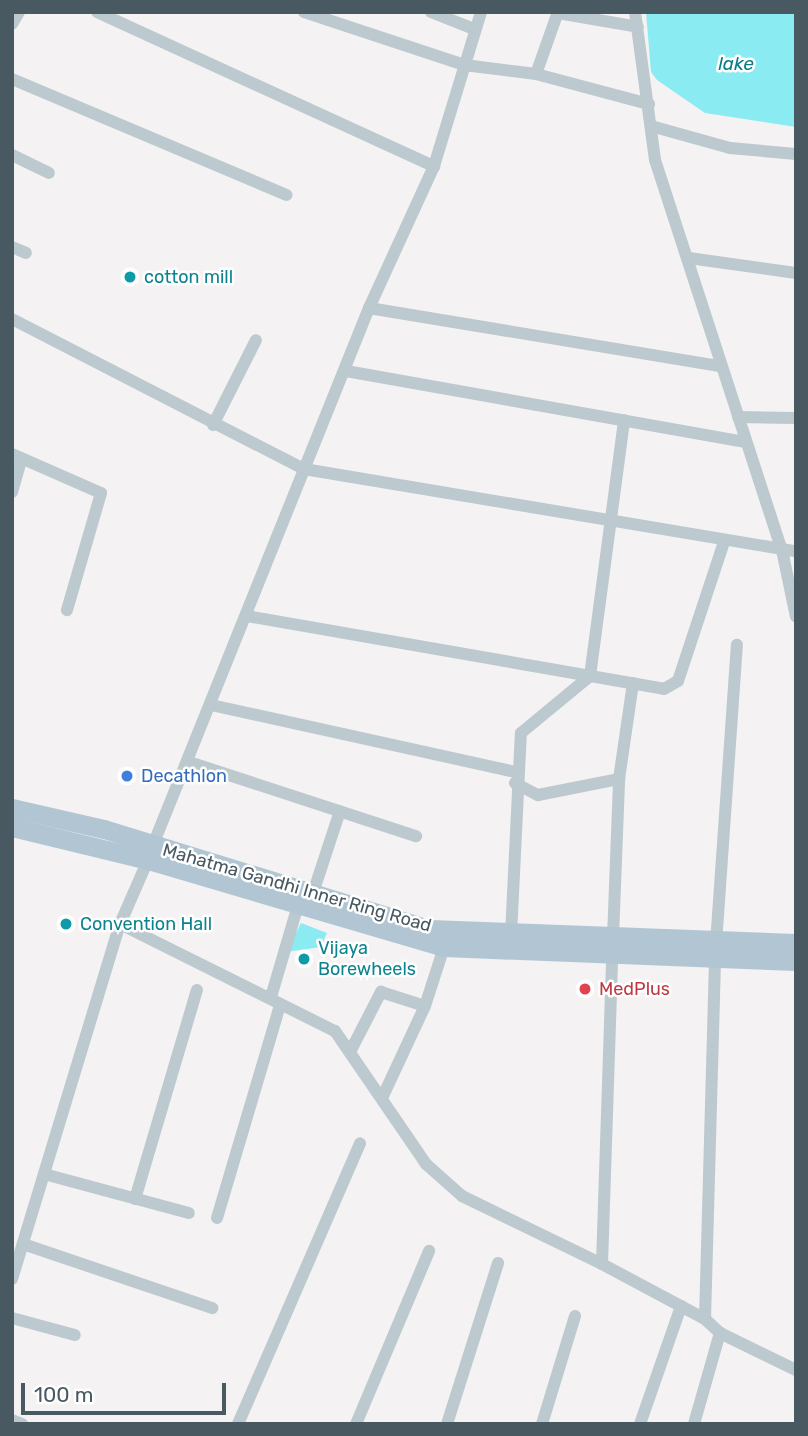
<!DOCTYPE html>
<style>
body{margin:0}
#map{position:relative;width:808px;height:1436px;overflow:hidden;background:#f4f2f2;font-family:Rubik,sans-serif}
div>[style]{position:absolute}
.water>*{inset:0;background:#8aebf2}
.minor>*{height:12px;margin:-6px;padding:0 6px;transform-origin:6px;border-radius:6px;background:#bcc9cf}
.primary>*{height:19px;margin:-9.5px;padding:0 9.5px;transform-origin:9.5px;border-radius:9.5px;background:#b1c6d2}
.dots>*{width:19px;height:19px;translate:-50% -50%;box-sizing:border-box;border:4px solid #fff;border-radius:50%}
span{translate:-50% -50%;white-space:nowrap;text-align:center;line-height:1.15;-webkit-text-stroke:5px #fff;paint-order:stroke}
.culture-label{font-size:18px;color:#0d838f}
.left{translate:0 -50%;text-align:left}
.shop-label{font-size:18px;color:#366cbe}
.street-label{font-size:18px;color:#485961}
.health-label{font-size:18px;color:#be3a42}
.water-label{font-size:19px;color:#077e87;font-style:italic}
.frame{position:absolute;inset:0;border:14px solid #485961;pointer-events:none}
.scale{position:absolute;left:21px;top:1383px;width:205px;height:32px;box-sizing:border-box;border:4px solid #485961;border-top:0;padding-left:9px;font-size:21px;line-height:24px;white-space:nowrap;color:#485961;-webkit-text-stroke:5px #fff;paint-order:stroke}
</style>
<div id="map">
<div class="water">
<div style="clip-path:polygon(646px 12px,796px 12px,796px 127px,705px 113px,657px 80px,651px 72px)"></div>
<div style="clip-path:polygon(301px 923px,327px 933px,321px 947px,286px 952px)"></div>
</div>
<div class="minor">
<div style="left:97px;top:12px;width:371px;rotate:24.6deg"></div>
<div style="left:304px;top:12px;width:169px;rotate:18.3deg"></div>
<div style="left:464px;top:65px;width:73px;rotate:7.1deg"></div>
<div style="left:536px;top:74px;width:117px;rotate:14.9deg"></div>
<div style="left:431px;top:12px;width:46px;rotate:21.6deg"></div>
<div style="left:635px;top:12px;width:149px;rotate:82.3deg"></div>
<div style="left:655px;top:160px;width:410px;rotate:72deg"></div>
<div style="left:782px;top:550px;width:68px;rotate:78.2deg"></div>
<div style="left:558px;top:13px;width:81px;rotate:9.9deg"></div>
<div style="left:12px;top:24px;width:14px;rotate:-60deg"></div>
<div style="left:536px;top:74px;width:66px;rotate:-70.5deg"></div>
<div style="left:12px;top:79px;width:298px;rotate:22.9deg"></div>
<div style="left:651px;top:126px;width:82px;rotate:15.6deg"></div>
<div style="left:730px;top:148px;width:66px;rotate:5.2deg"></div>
<div style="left:12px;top:155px;width:41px;rotate:25.9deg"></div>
<div style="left:12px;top:247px;width:15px;rotate:23deg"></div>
<div style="left:689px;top:258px;width:108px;rotate:8deg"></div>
<div style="left:369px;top:308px;width:357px;rotate:9.4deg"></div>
<div style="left:12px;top:319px;width:328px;rotate:27.2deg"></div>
<div style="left:304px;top:469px;width:499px;rotate:9.5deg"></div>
<div style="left:346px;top:371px;width:406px;rotate:10.1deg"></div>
<div style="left:738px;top:417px;width:58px;rotate:1deg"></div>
<div style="left:213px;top:425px;width:95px;rotate:-63.2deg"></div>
<div style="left:12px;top:454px;width:97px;rotate:23.7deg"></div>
<div style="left:101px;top:493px;width:122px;rotate:106.2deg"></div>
<div style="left:12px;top:492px;width:35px;rotate:-74deg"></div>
<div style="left:247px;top:616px;width:423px;rotate:9.9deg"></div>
<div style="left:664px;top:689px;width:16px;rotate:-30deg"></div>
<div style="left:678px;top:681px;width:146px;rotate:-71.7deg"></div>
<div style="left:211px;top:705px;width:311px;rotate:12.4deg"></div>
<div style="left:189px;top:762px;width:239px;rotate:18.1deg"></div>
<div style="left:515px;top:783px;width:26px;rotate:28deg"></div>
<div style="left:538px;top:795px;width:83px;rotate:-11.2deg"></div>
<div style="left:153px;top:845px;width:579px;rotate:-68.09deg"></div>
<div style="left:369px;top:308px;width:156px;rotate:-65.4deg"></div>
<div style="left:434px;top:166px;width:161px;rotate:-73deg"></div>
<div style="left:313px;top:893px;width:86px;rotate:-71.8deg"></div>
<div style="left:120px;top:924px;width:240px;rotate:26.5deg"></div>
<div style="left:335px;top:1031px;width:161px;rotate:55.6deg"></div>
<div style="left:426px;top:1164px;width:48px;rotate:41.6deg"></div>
<div style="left:462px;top:1196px;width:156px;rotate:25.9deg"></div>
<div style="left:602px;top:1264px;width:117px;rotate:28.1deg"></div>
<div style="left:705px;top:1319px;width:21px;rotate:43deg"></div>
<div style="left:720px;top:1333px;width:85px;rotate:26deg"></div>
<div style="left:511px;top:935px;width:202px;rotate:-87.2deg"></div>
<div style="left:521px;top:733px;width:89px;rotate:-39.6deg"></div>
<div style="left:590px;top:676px;width:258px;rotate:-82.4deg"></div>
<div style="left:613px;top:938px;width:159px;rotate:-87.8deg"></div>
<div style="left:619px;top:779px;width:97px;rotate:-81.7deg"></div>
<div style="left:271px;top:997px;width:96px;rotate:-73.6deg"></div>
<div style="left:350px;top:1052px;width:68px;rotate:-62.7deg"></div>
<div style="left:381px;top:992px;width:46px;rotate:17.7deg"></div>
<div style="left:383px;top:1096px;width:99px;rotate:-65deg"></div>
<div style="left:425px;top:1006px;width:62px;rotate:-72.1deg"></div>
<div style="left:44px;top:1174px;width:150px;rotate:15.1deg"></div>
<div style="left:135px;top:1199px;width:218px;rotate:-73.5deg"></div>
<div style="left:217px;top:1218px;width:222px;rotate:-73.5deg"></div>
<div style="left:23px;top:1244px;width:200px;rotate:18.7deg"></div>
<div style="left:602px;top:1264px;width:306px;rotate:-88.1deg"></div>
<div style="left:12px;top:1279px;width:371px;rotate:-73.1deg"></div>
<div style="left:120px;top:924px;width:70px;rotate:-66.4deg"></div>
<div style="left:12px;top:1318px;width:65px;rotate:15.1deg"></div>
<div style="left:705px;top:1319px;width:361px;rotate:-88.4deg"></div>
<div style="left:715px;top:958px;width:314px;rotate:-86deg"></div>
<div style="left:12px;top:1420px;width:11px;rotate:22deg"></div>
<div style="left:238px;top:1424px;width:306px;rotate:-66.5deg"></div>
<div style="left:356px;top:1424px;width:188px;rotate:-67.1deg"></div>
<div style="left:447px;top:1424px;width:169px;rotate:-72.4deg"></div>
<div style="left:542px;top:1424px;width:113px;rotate:-73deg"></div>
<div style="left:640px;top:1424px;width:125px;rotate:-70.8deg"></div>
<div style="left:694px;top:1424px;width:95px;rotate:-74.1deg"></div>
</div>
<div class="primary">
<div style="left:12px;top:808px;width:94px;rotate:12.9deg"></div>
<div style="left:104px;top:829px;width:341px;rotate:17.1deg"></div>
<div style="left:430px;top:929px;width:366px;rotate:2.2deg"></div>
<div style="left:12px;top:827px;width:140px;rotate:13.6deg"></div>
<div style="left:148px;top:860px;width:309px;rotate:16.4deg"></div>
<div style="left:444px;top:947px;width:352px;rotate:2.3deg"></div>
</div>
<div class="dots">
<div style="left:130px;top:277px;background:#0f9aa8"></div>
<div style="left:127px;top:776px;background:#3f7fe0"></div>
<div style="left:66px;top:924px;background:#0f9aa8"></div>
<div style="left:304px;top:959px;background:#0f9aa8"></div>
<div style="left:585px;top:989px;background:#e0444e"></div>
</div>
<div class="culture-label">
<span class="left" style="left:144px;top:277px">cotton mill</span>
<span class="left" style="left:80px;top:924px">Convention Hall</span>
<span class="left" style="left:318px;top:959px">Vijaya<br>Borewheels</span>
</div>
<div class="shop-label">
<span class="left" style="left:141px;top:776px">Decathlon</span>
</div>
<div class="street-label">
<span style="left:297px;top:888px;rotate:16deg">Mahatma Gandhi Inner Ring Road</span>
</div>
<div class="health-label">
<span class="left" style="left:599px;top:989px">MedPlus</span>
</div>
<div class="water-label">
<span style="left:736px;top:64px">lake</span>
</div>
<div class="frame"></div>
<div class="scale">100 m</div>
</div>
